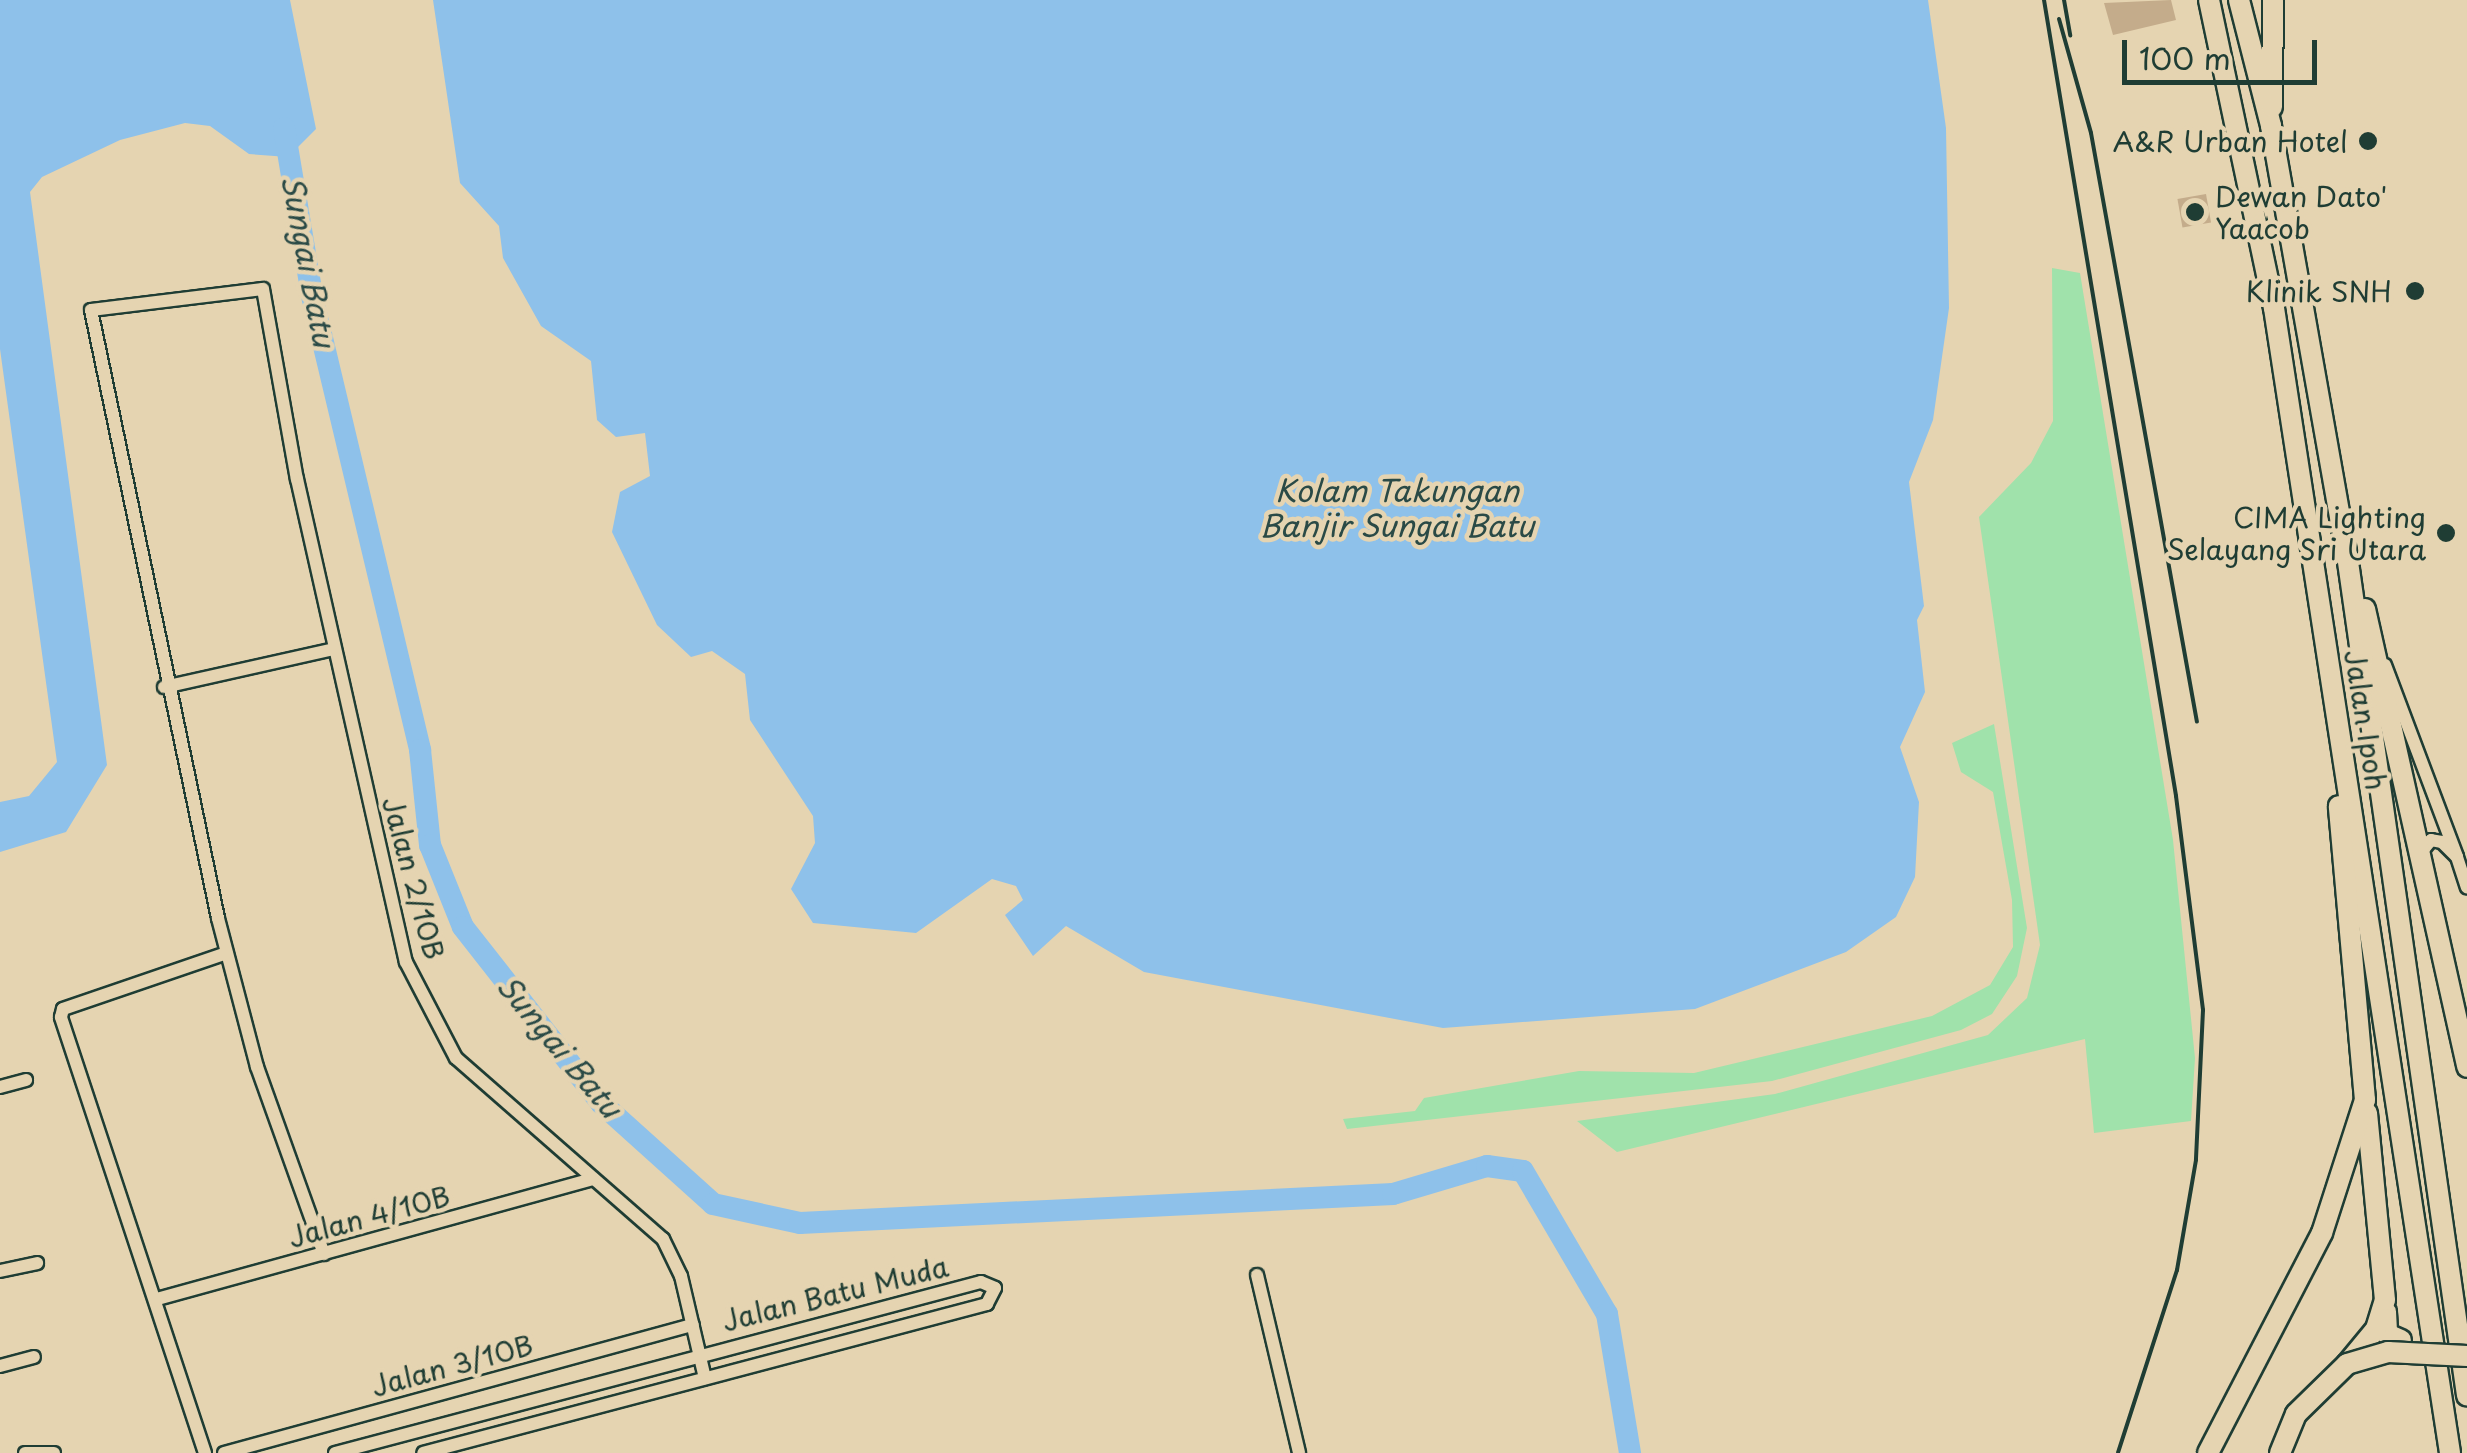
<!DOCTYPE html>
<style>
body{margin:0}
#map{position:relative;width:2467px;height:1453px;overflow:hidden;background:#e5d4b1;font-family:"Playpen Sans",sans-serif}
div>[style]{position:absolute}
.green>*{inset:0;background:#a0e2ab}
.water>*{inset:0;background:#8ec1ea}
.river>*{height:22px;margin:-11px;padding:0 11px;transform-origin:11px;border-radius:11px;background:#8ec1ea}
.building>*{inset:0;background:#c4ac8b;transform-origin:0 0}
.roads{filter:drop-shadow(2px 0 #1f3d34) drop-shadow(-2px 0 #1f3d34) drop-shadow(0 2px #1f3d34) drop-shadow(0 -2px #1f3d34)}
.minor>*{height:12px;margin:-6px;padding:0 6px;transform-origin:6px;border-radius:6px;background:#e5d4b1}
.highway>*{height:20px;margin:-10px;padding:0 10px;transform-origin:10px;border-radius:10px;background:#e5d4b1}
.rail>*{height:4px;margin:-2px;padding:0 2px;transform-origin:2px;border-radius:2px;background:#1f3d34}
.bridges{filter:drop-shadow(2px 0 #1f3d34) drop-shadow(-2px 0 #1f3d34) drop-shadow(0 2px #1f3d34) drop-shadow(0 -2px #1f3d34)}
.highway-bridge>*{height:20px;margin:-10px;padding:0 10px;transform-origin:10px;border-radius:10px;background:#e5d4b1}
.dots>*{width:28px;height:28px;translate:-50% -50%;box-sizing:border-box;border:5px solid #e5d4b1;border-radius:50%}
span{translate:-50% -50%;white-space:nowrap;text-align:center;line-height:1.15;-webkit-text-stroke:9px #e5d4b1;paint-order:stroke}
.poi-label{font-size:28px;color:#1f3d34}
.right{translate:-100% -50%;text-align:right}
.left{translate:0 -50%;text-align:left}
.street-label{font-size:28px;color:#1f3d34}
.water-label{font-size:30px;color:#2a4a46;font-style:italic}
.scale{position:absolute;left:2122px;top:40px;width:195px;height:45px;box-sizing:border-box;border:5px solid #1f3d34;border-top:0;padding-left:12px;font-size:30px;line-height:35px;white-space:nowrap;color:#1f3d34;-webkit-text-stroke:8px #e5d4b1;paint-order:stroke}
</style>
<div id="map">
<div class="green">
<div style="clip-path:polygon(2052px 268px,2080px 273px,2173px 840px,2195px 1058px,2191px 1121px,2094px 1133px,2085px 1039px,1617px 1152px,1577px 1121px,1775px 1094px,1988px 1035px,2027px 998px,2040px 945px,1979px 517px,2031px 463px,2053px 421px)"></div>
<div style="clip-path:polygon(1994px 724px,2027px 928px,2017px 976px,1992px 1014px,1961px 1030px,1772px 1081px,1347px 1129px,1343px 1119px,1415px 1111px,1424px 1098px,1579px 1071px,1694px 1073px,1932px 1016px,1990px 985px,2013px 947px,2012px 900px,1993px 792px,1961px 772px,1952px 743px)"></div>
</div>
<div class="water">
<div style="clip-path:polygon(0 0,290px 0,316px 129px,288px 157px,249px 154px,210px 126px,185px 123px,120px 140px,42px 177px,30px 192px,107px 765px,66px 832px,0 852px,0 802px,29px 796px,57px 762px,0 349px)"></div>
<div style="clip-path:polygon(433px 0,1928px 0,1946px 128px,1949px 308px,1933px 420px,1909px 482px,1924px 606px,1917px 620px,1925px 692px,1900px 747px,1919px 802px,1915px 877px,1896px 917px,1846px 952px,1695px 1009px,1443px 1028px,1144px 972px,1066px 926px,1033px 956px,1005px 915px,1023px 900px,1016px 886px,992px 879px,916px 933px,813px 923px,791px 889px,815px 843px,813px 816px,750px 720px,745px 674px,712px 651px,691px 657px,657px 625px,612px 532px,620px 492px,650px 476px,645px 433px,616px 437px,597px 420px,591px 361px,541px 326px,503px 258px,499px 226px,460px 183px)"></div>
</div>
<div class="river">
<div style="left:284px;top:128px;width:170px;rotate:80.5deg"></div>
<div style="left:312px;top:296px;width:467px;rotate:76.6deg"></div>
<div style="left:420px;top:750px;width:96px;rotate:84deg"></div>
<div style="left:430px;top:845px;width:88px;rotate:68.1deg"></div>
<div style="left:463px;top:927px;width:224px;rotate:51.9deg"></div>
<div style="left:601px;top:1103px;width:151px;rotate:42deg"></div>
<div style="left:713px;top:1204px;width:89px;rotate:12.3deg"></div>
<div style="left:800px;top:1223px;width:594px;rotate:-2.8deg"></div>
<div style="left:1393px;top:1194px;width:98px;rotate:-16.6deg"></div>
<div style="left:1487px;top:1166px;width:36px;rotate:8deg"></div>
<div style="left:1523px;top:1171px;width:166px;rotate:59.6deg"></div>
<div style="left:1607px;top:1314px;width:141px;rotate:80.6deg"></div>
</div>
<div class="building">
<div style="clip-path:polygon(2171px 0,2176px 20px,2113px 35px,2104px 3px)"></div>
<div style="left:2206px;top:194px;width:29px;height:29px;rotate:80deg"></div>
</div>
<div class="roads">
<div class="minor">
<div style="left:2385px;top:665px;width:205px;rotate:69.4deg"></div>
<div style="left:2457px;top:857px;width:21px;rotate:-135deg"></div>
<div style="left:2442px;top:842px;width:11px;rotate:-170deg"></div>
<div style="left:2431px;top:840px;width:14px;rotate:129deg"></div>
<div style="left:164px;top:687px;width:174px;rotate:-12.6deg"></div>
<div style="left:2457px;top:857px;width:32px;rotate:72deg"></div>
<div style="left:0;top:1087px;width:27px;rotate:-15deg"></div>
<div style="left:324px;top:1254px;width:199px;rotate:-109.7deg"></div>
<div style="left:257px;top:1067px;width:154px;rotate:-104.7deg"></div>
<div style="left:218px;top:918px;width:621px;rotate:-101.8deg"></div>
<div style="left:91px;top:310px;width:173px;rotate:-7deg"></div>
<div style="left:263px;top:289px;width:193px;rotate:79.9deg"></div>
<div style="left:297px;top:479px;width:495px;rotate:77.3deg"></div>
<div style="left:406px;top:962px;width:108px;rotate:62.5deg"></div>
<div style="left:456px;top:1058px;width:275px;rotate:41.2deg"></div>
<div style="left:663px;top:1239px;width:41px;rotate:64.1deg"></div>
<div style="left:681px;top:1276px;width:105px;rotate:76.8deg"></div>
<div style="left:0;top:1271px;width:38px;rotate:-12deg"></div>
<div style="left:1257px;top:1275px;width:183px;rotate:76.7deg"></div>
<div style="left:157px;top:1299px;width:452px;rotate:-15.4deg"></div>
<div style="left:0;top:1366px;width:35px;rotate:-15deg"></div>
<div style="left:25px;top:1453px;width:29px"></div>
<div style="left:205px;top:1453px;width:459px;rotate:-108.3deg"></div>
<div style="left:61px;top:1017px;width:8px;rotate:-76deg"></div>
<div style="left:63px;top:1009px;width:173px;rotate:-18.9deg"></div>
<div style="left:224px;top:1453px;width:486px;rotate:-15.3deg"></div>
<div style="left:335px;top:1453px;width:668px;rotate:-14.83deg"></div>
<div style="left:981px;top:1282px;width:15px;rotate:23deg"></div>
<div style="left:995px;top:1288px;width:18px;rotate:117deg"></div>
<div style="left:987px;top:1304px;width:583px;rotate:165.2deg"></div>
</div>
<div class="highway">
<div style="left:2209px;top:0;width:315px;rotate:78.1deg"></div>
<div style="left:2274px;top:308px;width:1158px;rotate:81.26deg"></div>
<div style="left:2239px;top:0;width:130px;rotate:75.7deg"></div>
<div style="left:2271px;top:126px;width:436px;rotate:80deg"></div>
<div style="left:2347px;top:555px;width:849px;rotate:81.87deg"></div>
<div style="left:2272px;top:107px;width:107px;rotate:-89.5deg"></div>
<div style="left:2365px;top:609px;width:469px;rotate:77.4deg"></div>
<div style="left:2386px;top:1312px;width:22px;rotate:87deg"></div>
<div style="left:2387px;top:1334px;width:15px;rotate:23deg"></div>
<div style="left:2347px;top:1364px;width:45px;rotate:-50.4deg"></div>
<div style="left:2376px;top:1329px;width:30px;rotate:-73deg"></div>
<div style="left:2385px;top:1300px;width:188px;rotate:-95.5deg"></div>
<div style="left:2208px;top:1453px;width:248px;rotate:-62.6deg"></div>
<div style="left:2322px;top:1233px;width:140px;rotate:-72.1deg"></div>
<div style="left:2365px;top:1100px;width:295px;rotate:-95.1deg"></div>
</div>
</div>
<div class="rail">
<div style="left:2044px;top:0;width:807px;rotate:80.58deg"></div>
<div style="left:2176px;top:796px;width:216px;rotate:82.8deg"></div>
<div style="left:2203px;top:1010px;width:150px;rotate:92.7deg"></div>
<div style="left:2196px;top:1160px;width:112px;rotate:99.8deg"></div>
<div style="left:2177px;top:1270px;width:192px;rotate:107.9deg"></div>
<div style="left:2064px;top:0;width:36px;rotate:80deg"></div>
<div style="left:2059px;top:19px;width:118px;rotate:74.3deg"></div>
<div style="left:2091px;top:133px;width:598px;rotate:79.8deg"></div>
</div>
<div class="bridges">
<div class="highway-bridge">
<div style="left:2280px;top:1453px;width:42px;rotate:-67.7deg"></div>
<div style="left:2296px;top:1414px;width:71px;rotate:-44.4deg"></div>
<div style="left:2347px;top:1364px;width:43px;rotate:-16.3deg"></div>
<div style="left:2388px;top:1352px;width:79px;rotate:2.9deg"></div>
</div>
</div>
<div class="dots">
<div style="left:2368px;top:141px;background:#1f3d34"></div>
<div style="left:2195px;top:212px;background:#1f3d34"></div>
<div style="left:2415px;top:291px;background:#1f3d34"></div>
<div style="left:2446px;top:533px;background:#1f3d34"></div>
</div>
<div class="poi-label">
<span class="right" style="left:2348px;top:141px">A&amp;R Urban Hotel</span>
<span class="left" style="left:2215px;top:212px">Dewan Dato'<br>Yaacob</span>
<span class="right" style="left:2392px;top:291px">Klinik SNH</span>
<span class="right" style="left:2426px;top:533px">CIMA Lighting<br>Selayang Sri Utara</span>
</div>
<div class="street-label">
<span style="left:2366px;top:720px;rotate:81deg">Jalan Ipoh</span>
<span style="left:414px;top:878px;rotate:75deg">Jalan 2/10B</span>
<span style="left:369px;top:1216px;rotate:-15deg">Jalan 4/10B</span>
<span style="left:835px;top:1293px;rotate:-14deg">Jalan Batu Muda</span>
<span style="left:452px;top:1365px;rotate:-15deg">Jalan 3/10B</span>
</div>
<div class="water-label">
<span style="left:309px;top:261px;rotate:79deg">Sungai Batu</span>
<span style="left:1397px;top:507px">Kolam Takungan<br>Banjir Sungai Batu</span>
<span style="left:560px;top:1046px;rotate:50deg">Sungai Batu</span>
</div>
<div class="scale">100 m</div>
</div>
